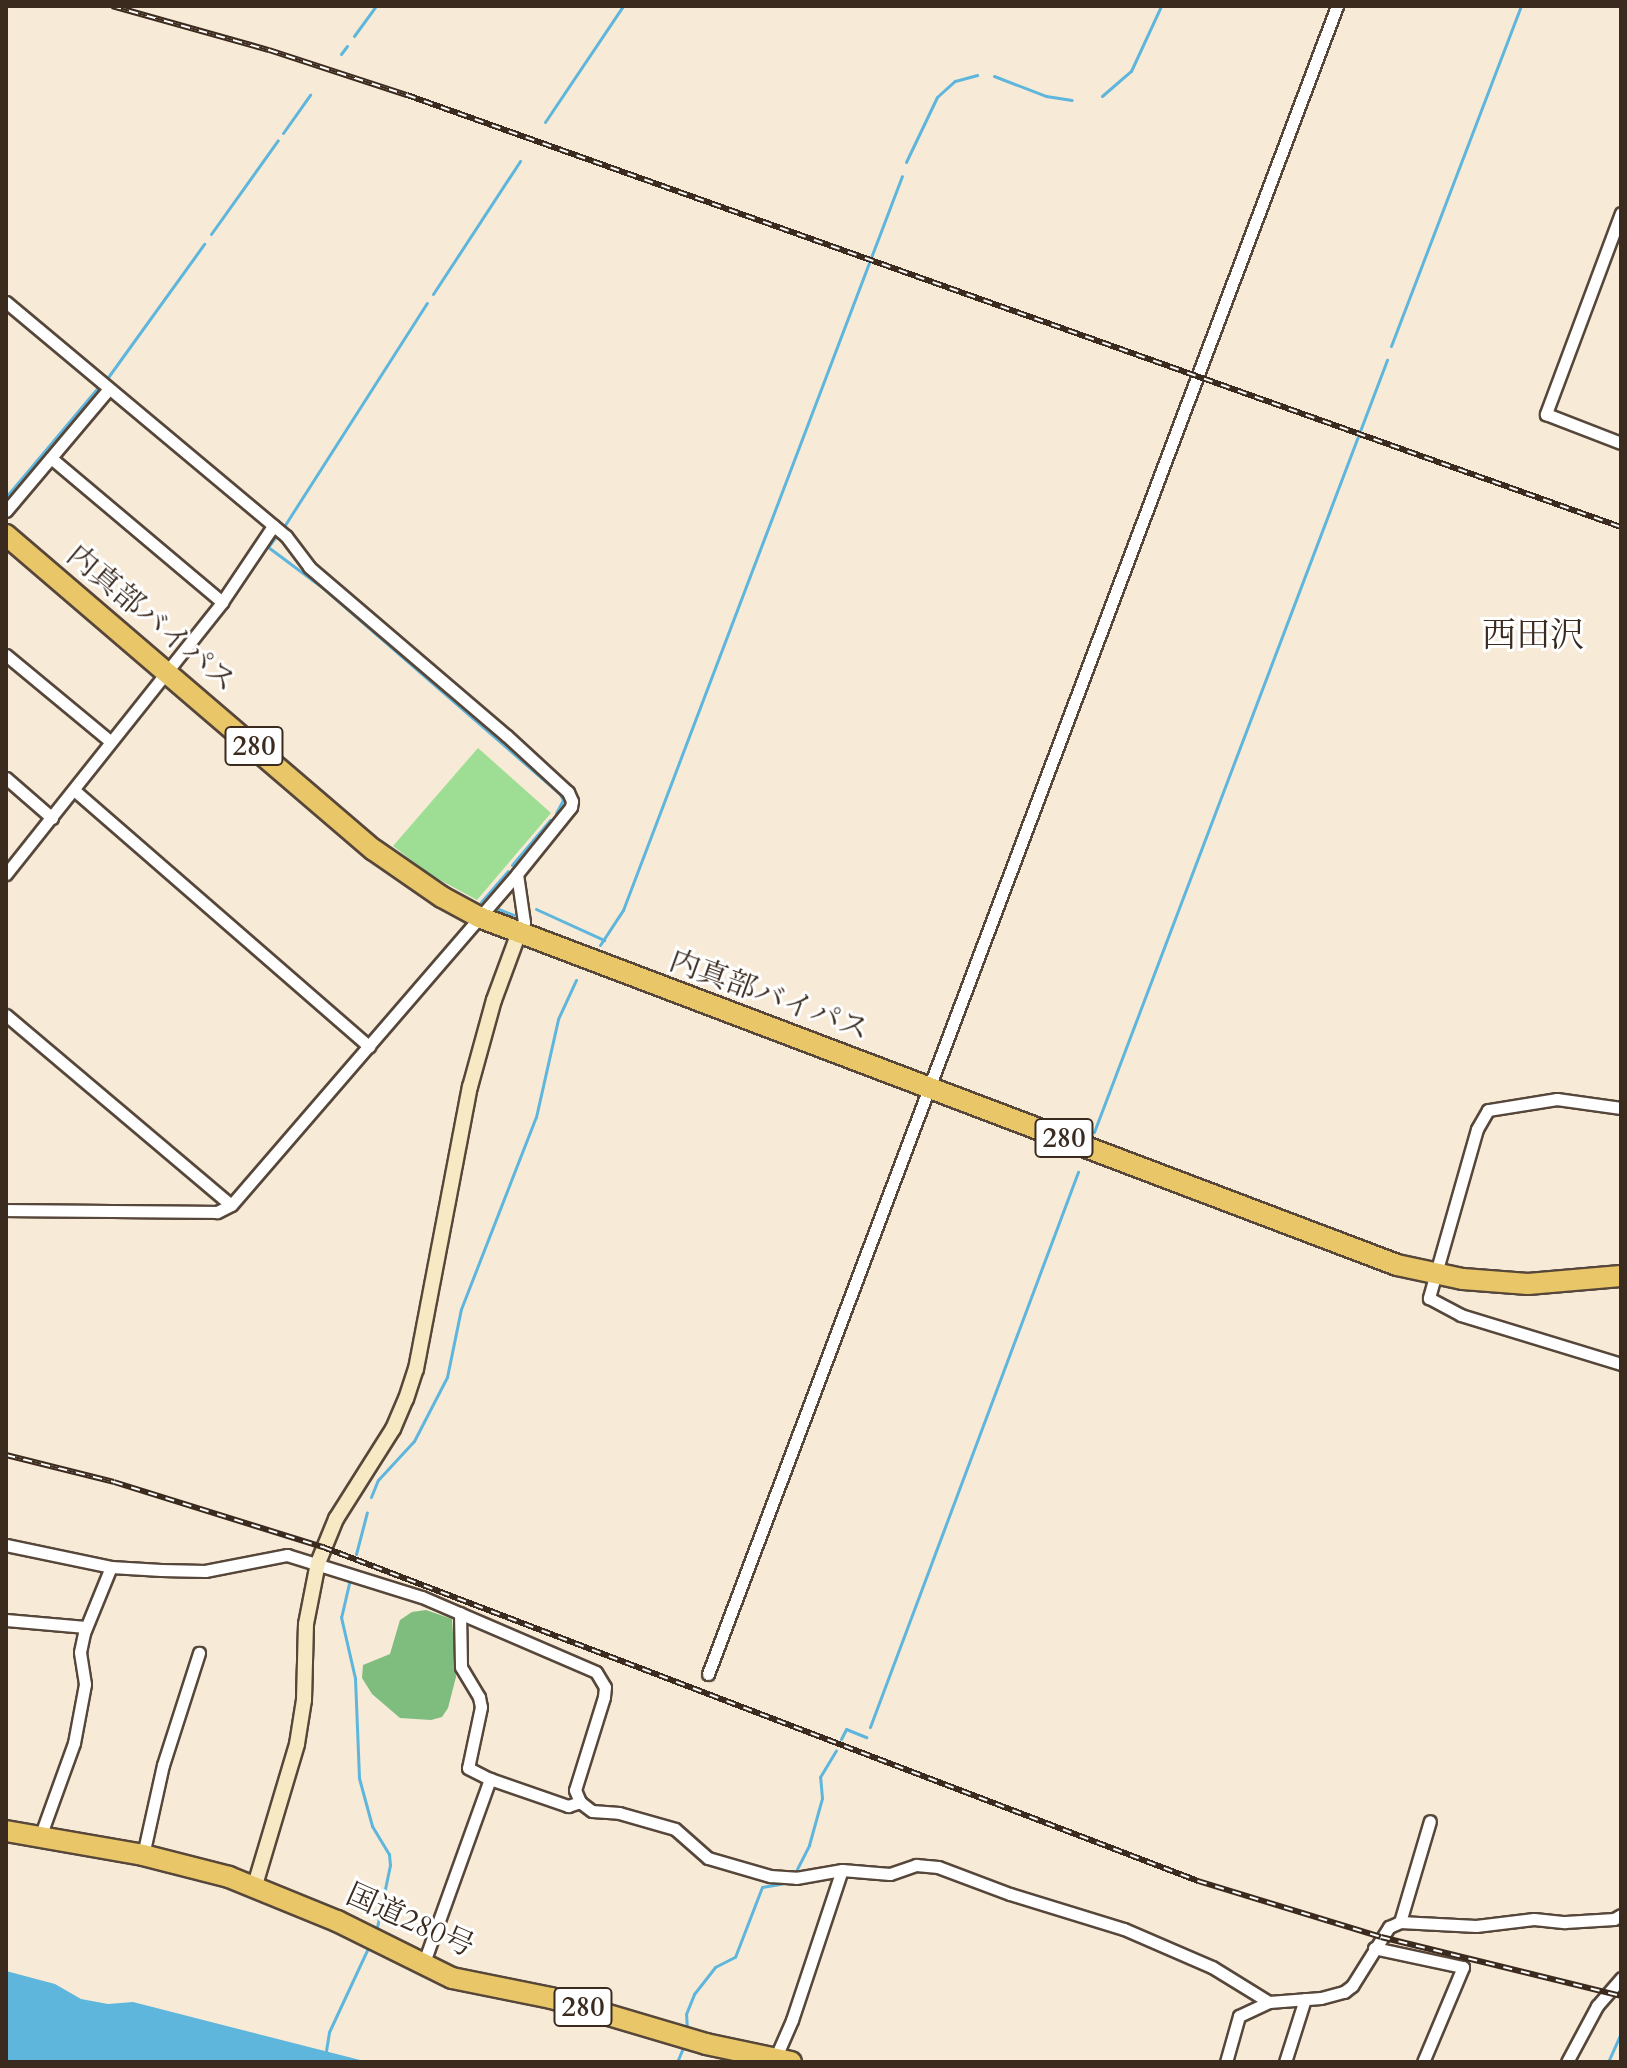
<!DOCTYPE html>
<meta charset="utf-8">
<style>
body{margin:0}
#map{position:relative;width:1627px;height:2068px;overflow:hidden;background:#f7ead7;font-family:Cardo,"Noto Serif JP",serif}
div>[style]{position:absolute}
.green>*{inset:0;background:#9dde94}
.forest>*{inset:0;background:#7ebd7e}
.water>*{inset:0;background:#5fb6dc}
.stream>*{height:3px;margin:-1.5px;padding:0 1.5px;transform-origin:1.5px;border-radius:1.5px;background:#5fb6dc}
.roads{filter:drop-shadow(2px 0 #57473a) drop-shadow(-2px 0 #57473a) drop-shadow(0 2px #57473a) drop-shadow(0 -2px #57473a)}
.street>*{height:11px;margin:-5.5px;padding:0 5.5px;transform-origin:5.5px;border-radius:5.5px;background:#fff}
.secondary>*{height:14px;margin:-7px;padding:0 7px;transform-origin:7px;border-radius:7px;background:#f6e9c3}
.highway>*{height:20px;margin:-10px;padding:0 10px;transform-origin:10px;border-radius:10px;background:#e9c769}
.rail>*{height:6px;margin-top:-3px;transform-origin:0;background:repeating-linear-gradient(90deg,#fff 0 9px,#3b2a1e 0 18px);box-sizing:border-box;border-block:2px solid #3b2a1e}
span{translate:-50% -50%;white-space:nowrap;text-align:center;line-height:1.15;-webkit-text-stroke:6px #fff;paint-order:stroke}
.shield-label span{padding:2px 6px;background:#fff;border:2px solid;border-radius:6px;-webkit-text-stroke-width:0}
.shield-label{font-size:28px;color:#3b2a1e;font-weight:700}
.street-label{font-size:30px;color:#3b2a1e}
.quarter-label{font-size:34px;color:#3b2a1e}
.frame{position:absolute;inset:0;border:8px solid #3b2a1e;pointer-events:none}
</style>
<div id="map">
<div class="green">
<div style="clip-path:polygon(478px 748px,551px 813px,477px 900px,429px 874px,393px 846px)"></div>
</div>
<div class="forest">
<div style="clip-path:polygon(426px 1610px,452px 1619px,456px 1677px,448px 1708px,442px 1717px,431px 1720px,400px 1718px,372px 1694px,362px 1678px,363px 1665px,390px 1654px,400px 1620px,412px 1612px)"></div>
</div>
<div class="water">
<div style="clip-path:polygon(6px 1971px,55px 1984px,81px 1999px,108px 2004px,133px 2002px,368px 2062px,6px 2062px)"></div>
</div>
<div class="stream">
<div style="left:354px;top:36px;width:37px;rotate:-54deg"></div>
<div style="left:341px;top:54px;width:10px;rotate:-53deg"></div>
<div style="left:994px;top:76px;width:56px;rotate:21deg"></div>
<div style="left:1046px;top:96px;width:26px;rotate:9deg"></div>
<div style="left:1102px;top:96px;width:38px;rotate:-41deg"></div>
<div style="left:1131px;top:71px;width:72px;rotate:-65.2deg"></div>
<div style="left:545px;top:122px;width:140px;rotate:-56.1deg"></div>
<div style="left:283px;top:133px;width:47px;rotate:-54.6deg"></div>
<div style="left:906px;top:162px;width:72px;rotate:-64.5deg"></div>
<div style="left:937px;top:97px;width:24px;rotate:-42deg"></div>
<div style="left:955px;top:81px;width:23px;rotate:-15deg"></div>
<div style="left:211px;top:234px;width:115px;rotate:-54.5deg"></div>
<div style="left:433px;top:294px;width:159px;rotate:-56.8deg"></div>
<div style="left:1391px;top:346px;width:364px;rotate:-69.1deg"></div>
<div style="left:106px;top:380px;width:168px;rotate:-54.2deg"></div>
<div style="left:6px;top:497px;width:145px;rotate:-50deg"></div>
<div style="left:283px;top:528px;width:267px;rotate:-57.4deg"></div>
<div style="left:277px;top:535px;width:15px;rotate:127deg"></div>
<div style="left:268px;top:547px;width:69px;rotate:36.7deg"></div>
<div style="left:323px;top:588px;width:314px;rotate:41deg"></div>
<div style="left:560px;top:794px;width:7px;rotate:63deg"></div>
<div style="left:563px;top:800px;width:15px;rotate:118deg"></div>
<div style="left:512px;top:865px;width:59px;rotate:-49.8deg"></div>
<div style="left:481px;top:902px;width:41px;rotate:-48.9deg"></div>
<div style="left:493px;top:907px;width:22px;rotate:21deg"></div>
<div style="left:536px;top:909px;width:75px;rotate:24.5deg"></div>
<div style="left:600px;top:945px;width:42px;rotate:-56.7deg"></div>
<div style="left:623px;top:910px;width:785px;rotate:-69.19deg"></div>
<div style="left:1094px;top:1132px;width:826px;rotate:-69.22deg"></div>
<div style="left:371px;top:1497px;width:18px;rotate:-68deg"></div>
<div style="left:378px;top:1480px;width:53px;rotate:-47.3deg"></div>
<div style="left:414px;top:1441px;width:72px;rotate:-62.7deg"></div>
<div style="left:447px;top:1377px;width:69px;rotate:-78.4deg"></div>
<div style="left:461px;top:1309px;width:206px;rotate:-68.7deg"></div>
<div style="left:536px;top:1117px;width:100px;rotate:-77.3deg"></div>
<div style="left:558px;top:1019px;width:43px;rotate:-65.2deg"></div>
<div style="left:356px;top:1554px;width:43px;rotate:-75.3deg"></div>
<div style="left:350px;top:1579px;width:39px;rotate:103deg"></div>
<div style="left:341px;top:1617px;width:63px;rotate:77.1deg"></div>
<div style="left:355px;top:1678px;width:100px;rotate:87.7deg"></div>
<div style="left:359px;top:1778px;width:50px;rotate:74.8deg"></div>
<div style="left:372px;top:1826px;width:33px;rotate:59deg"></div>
<div style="left:389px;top:1854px;width:11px;rotate:85deg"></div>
<div style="left:390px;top:1865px;width:68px;rotate:101.8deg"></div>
<div style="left:870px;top:1727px;width:593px;rotate:-69.46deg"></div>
<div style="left:841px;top:1739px;width:11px;rotate:-63deg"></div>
<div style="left:846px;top:1729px;width:22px;rotate:22deg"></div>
<div style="left:797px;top:1869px;width:27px;rotate:-63deg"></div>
<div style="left:809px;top:1845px;width:49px;rotate:-74.5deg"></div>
<div style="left:822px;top:1798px;width:21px;rotate:-95deg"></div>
<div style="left:820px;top:1777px;width:31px;rotate:-59deg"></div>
<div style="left:687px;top:2031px;width:17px;rotate:-93deg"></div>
<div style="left:686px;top:2014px;width:22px;rotate:-68deg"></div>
<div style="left:694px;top:1994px;width:34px;rotate:-52deg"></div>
<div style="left:715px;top:1967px;width:22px;rotate:-27deg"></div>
<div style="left:735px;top:1957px;width:75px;rotate:-68.9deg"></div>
<div style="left:762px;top:1887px;width:22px;rotate:-10deg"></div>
<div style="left:326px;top:2051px;width:19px;rotate:-81deg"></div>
<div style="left:329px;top:2032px;width:95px;rotate:-65.1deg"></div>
<div style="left:677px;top:2062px;width:15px;rotate:-67deg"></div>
<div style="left:1608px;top:2062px;width:32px;rotate:-66deg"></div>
</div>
<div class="roads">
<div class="street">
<div style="left:1621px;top:213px;width:215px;rotate:110.5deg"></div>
<div style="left:1546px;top:414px;width:80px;rotate:21.1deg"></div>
<div style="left:6px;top:302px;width:365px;rotate:39.9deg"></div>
<div style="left:286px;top:536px;width:39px;rotate:53deg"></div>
<div style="left:309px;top:567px;width:260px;rotate:40.5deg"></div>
<div style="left:507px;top:736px;width:83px;rotate:42.6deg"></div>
<div style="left:568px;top:792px;width:10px;rotate:66deg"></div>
<div style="left:572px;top:801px;width:6px;rotate:99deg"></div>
<div style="left:571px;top:807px;width:86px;rotate:128.9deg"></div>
<div style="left:517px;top:874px;width:437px;rotate:130.8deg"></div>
<div style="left:231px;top:1205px;width:16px;rotate:153deg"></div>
<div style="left:217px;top:1212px;width:211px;rotate:-179.5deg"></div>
<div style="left:51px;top:458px;width:224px;rotate:40.1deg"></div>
<div style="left:6px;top:511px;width:158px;rotate:-49.9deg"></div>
<div style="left:6px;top:655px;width:136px;rotate:39.6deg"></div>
<div style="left:6px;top:778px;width:61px;rotate:41deg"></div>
<div style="left:74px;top:790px;width:391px;rotate:41deg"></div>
<div style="left:6px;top:874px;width:347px;rotate:-51.5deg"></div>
<div style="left:222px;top:602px;width:92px;rotate:-56.1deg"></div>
<div style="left:517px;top:874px;width:49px;rotate:81.7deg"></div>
<div style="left:524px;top:922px;width:14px;rotate:115deg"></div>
<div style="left:6px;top:1015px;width:294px;rotate:40.2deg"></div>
<div style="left:1621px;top:1108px;width:65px;rotate:-172deg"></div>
<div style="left:1557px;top:1099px;width:70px;rotate:170.9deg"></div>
<div style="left:1488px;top:1110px;width:22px;rotate:120deg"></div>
<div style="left:1477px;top:1129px;width:176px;rotate:105.9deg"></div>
<div style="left:1429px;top:1298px;width:36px;rotate:28deg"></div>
<div style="left:1461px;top:1315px;width:167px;rotate:17deg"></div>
<div style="left:6px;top:1545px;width:107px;rotate:11.8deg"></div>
<div style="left:111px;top:1567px;width:50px;rotate:3.4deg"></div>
<div style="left:161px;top:1570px;width:44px;rotate:1.3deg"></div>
<div style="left:205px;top:1571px;width:84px;rotate:-11deg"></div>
<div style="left:287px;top:1555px;width:141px;rotate:17.3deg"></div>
<div style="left:422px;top:1597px;width:189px;rotate:23.3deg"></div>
<div style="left:596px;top:1672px;width:17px;rotate:59deg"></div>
<div style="left:605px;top:1687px;width:10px;rotate:96deg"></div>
<div style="left:604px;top:1697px;width:97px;rotate:107.3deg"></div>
<div style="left:575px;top:1790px;width:13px;rotate:67deg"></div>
<div style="left:580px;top:1802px;width:15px;rotate:37deg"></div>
<div style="left:592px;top:1811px;width:27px;rotate:4deg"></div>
<div style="left:619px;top:1813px;width:58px;rotate:15.9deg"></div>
<div style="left:675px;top:1829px;width:44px;rotate:41.3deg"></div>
<div style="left:708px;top:1858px;width:65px;rotate:16.2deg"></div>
<div style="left:770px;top:1876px;width:26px;rotate:4deg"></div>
<div style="left:796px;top:1878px;width:47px;rotate:-9.9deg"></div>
<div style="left:842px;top:1870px;width:48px;rotate:4.8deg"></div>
<div style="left:890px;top:1874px;width:28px;rotate:-19deg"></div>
<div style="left:916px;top:1865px;width:22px;rotate:5deg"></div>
<div style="left:938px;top:1867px;width:77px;rotate:20.6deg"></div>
<div style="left:1010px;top:1894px;width:119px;rotate:17.1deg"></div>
<div style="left:1124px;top:1929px;width:96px;rotate:23.4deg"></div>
<div style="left:1212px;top:1967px;width:67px;rotate:31.6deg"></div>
<div style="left:1269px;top:2002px;width:52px;rotate:-4.4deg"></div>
<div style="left:1321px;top:1998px;width:24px;rotate:-15deg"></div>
<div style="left:1344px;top:1992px;width:10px;rotate:-37deg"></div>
<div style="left:1352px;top:1986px;width:70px;rotate:-57.9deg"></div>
<div style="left:1389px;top:1927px;width:12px;rotate:-24deg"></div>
<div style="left:1400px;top:1922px;width:76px;rotate:3deg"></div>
<div style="left:1476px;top:1926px;width:58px;rotate:-6.9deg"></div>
<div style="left:1534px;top:1919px;width:31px;rotate:6deg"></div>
<div style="left:1565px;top:1922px;width:49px;rotate:-3.5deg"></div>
<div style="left:1614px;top:1919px;width:8px;rotate:-30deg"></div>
<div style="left:460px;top:1613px;width:54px;rotate:88.9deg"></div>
<div style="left:461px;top:1667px;width:35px;rotate:59deg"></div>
<div style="left:479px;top:1697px;width:10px;rotate:79deg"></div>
<div style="left:481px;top:1707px;width:62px;rotate:102deg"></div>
<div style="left:468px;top:1768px;width:25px;rotate:27deg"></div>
<div style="left:490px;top:1779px;width:83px;rotate:19.1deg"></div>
<div style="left:568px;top:1806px;width:13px;rotate:-18deg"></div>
<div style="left:6px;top:1620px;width:80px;rotate:5deg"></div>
<div style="left:708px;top:1674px;width:1783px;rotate:-69.34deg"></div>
<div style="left:40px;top:1837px;width:100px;rotate:-70.1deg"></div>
<div style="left:74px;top:1743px;width:60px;rotate:-79.4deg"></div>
<div style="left:85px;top:1684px;width:32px;rotate:-99deg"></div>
<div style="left:80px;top:1652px;width:19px;rotate:-78deg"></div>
<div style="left:84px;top:1633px;width:71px;rotate:-67.8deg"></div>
<div style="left:143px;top:1855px;width:92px;rotate:-77.5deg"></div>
<div style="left:163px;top:1765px;width:118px;rotate:-72.2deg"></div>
<div style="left:1400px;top:1922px;width:105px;rotate:-73.5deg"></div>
<div style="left:1374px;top:1948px;width:91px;rotate:12.1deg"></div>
<div style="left:1463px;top:1967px;width:103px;rotate:112.8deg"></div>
<div style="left:423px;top:1965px;width:198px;rotate:-70.2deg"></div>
<div style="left:775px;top:2059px;width:43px;rotate:-66.4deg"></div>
<div style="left:792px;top:2020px;width:158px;rotate:-71.6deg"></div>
<div style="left:1226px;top:2062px;width:48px;rotate:-74.2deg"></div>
<div style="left:1239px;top:2016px;width:33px;rotate:-25deg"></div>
<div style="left:1285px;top:2062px;width:66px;rotate:-72.4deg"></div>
<div style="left:1567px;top:2062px;width:64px;rotate:-61.8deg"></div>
<div style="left:1597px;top:2006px;width:37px;rotate:-49deg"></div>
</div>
<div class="secondary">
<div style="left:255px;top:1885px;width:147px;rotate:-73.4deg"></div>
<div style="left:297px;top:1744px;width:45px;rotate:-81deg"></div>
<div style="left:304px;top:1700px;width:76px;rotate:-88.5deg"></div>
<div style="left:306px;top:1624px;width:62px;rotate:-78.9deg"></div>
<div style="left:318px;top:1563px;width:48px;rotate:-67.8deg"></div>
<div style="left:336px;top:1519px;width:107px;rotate:-57.7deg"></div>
<div style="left:393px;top:1429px;width:33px;rotate:-67deg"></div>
<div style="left:406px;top:1399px;width:32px;rotate:-72deg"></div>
<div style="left:416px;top:1369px;width:287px;rotate:-79.2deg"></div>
<div style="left:470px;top:1087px;width:90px;rotate:-74.6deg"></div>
<div style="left:494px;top:1000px;width:69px;rotate:-69.7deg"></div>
</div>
<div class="highway">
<div style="left:6px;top:535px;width:484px;rotate:40.6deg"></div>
<div style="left:374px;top:850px;width:83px;rotate:34.7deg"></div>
<div style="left:442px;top:897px;width:42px;rotate:28.4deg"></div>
<div style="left:479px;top:917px;width:982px;rotate:20.76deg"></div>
<div style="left:1397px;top:1265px;width:67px;rotate:12deg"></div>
<div style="left:1463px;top:1279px;width:65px;rotate:4.4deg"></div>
<div style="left:1528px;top:1284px;width:93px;rotate:-4.9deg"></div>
<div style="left:6px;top:1831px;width:139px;rotate:9.9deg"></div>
<div style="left:143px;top:1855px;width:89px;rotate:14.3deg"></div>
<div style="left:229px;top:1877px;width:117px;rotate:22.2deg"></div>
<div style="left:337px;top:1921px;width:128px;rotate:26.4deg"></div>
<div style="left:452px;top:1978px;width:101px;rotate:11.4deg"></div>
<div style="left:551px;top:1998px;width:162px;rotate:16.5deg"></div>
<div style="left:706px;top:2044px;width:87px;rotate:12deg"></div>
</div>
</div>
<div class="rail">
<div style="left:112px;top:6px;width:163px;rotate:15.7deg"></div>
<div style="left:269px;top:50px;width:145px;rotate:18.1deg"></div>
<div style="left:407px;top:95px;width:1289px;rotate:19.59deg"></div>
<div style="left:6px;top:1455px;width:111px;rotate:14deg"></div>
<div style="left:114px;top:1482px;width:219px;rotate:17.3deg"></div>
<div style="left:323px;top:1547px;width:937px;rotate:20.89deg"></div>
<div style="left:1198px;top:1881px;width:191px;rotate:17deg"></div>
<div style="left:1381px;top:1937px;width:247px;rotate:13.8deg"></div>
</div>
<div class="shield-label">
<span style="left:254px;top:746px">280</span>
<span style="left:1064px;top:1138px">280</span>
<span style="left:583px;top:2007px">280</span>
</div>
<div class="street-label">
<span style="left:151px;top:619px;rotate:40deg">内真部バイパス</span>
<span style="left:769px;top:996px;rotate:20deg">内真部バイパス</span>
<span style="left:410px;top:1921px;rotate:24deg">国道280号</span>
</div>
<div class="quarter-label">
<span style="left:1533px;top:636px">西田沢</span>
</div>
<div class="frame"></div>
</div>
